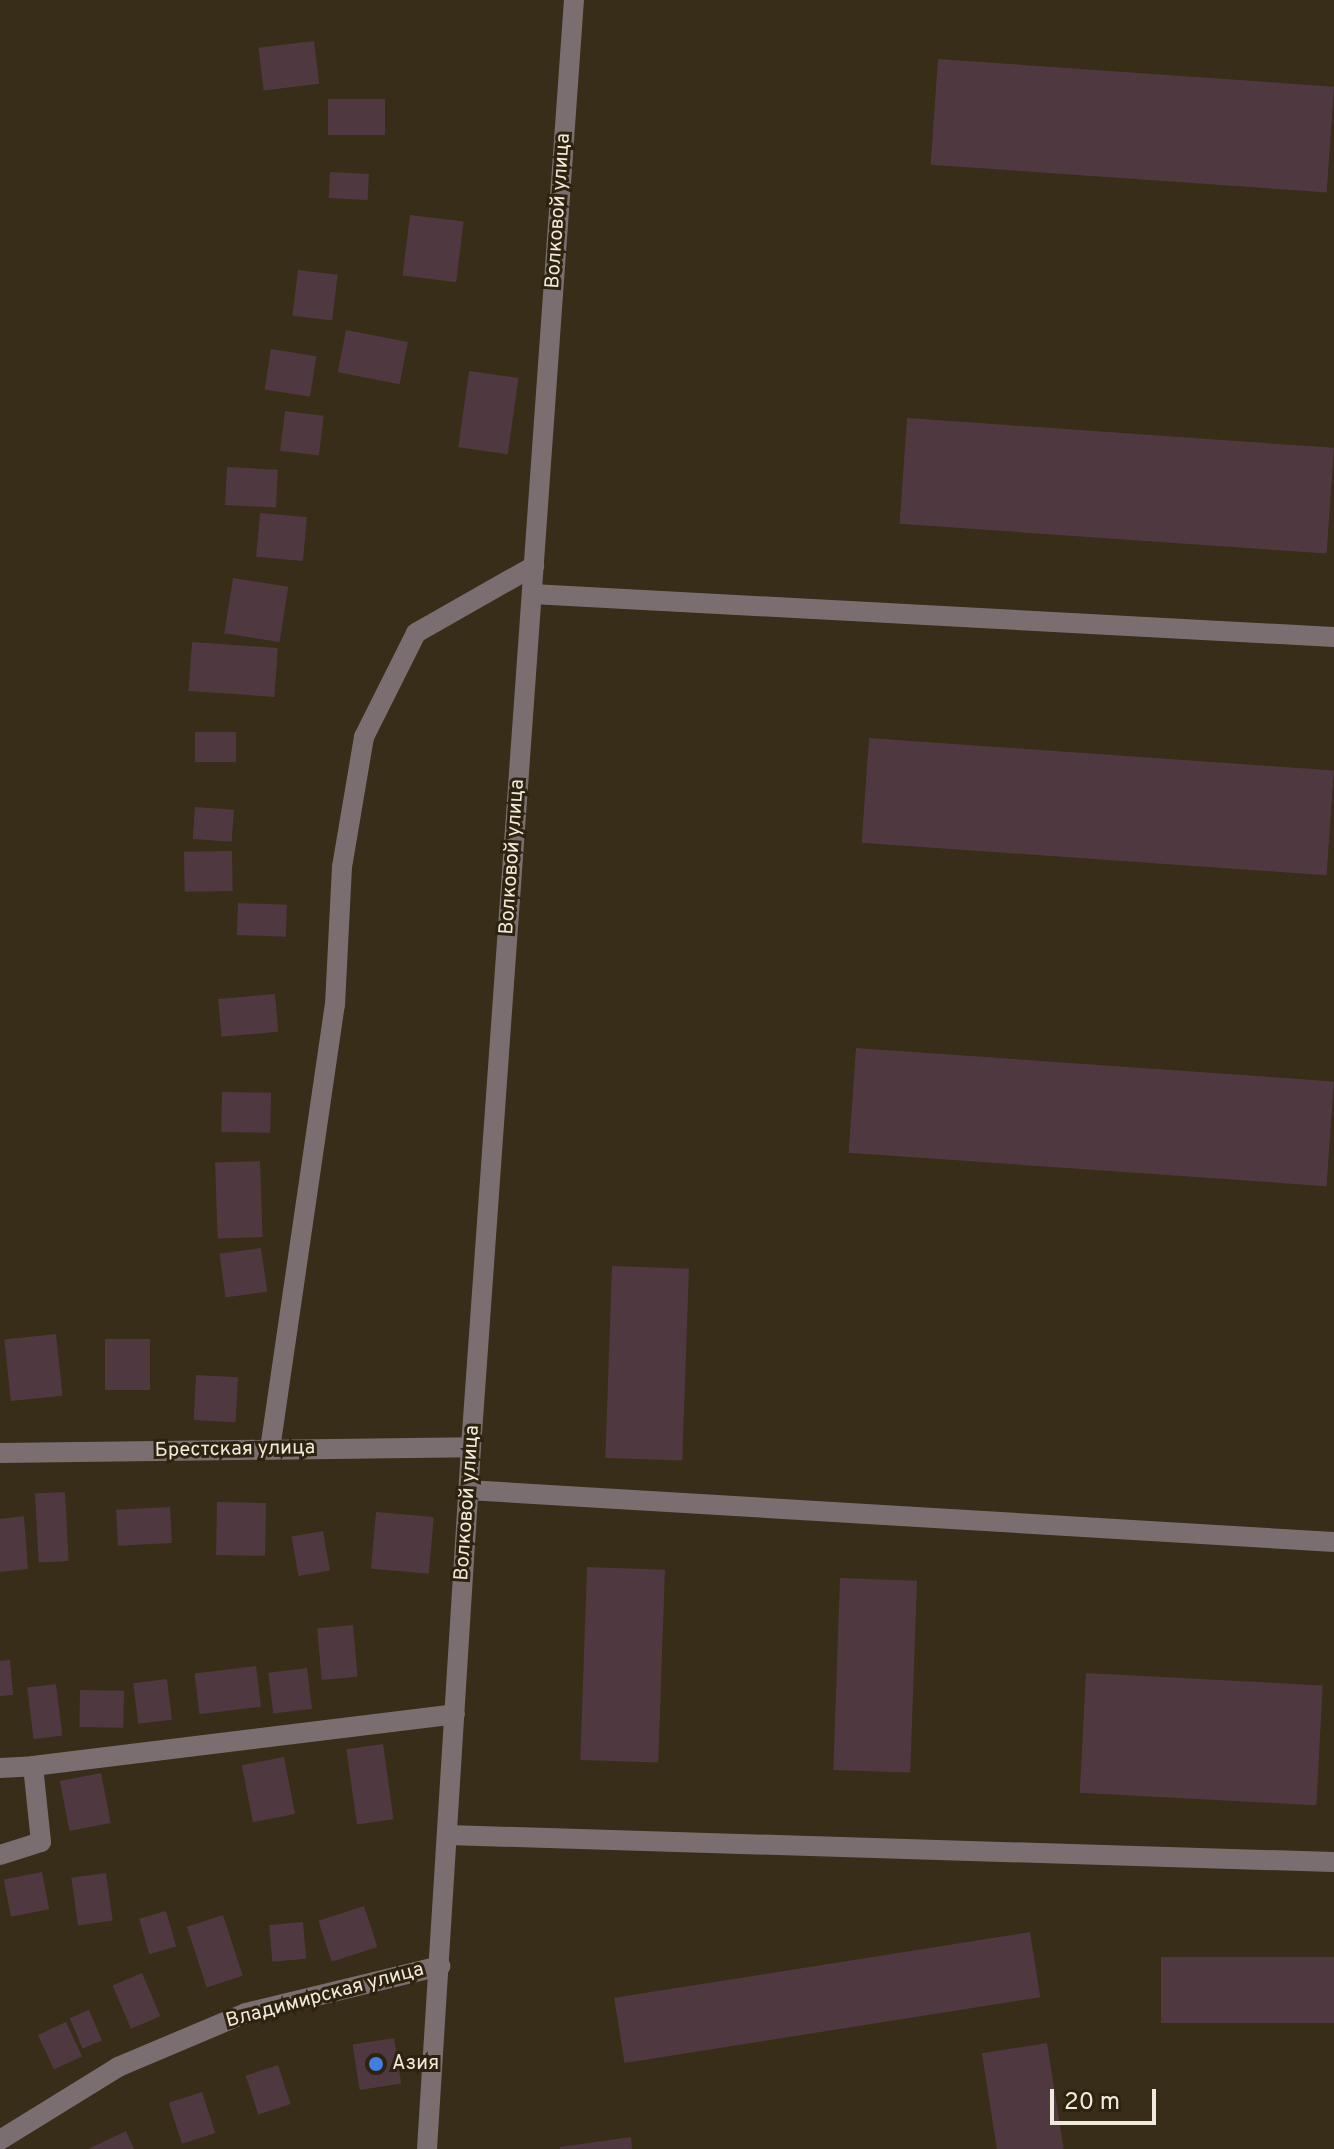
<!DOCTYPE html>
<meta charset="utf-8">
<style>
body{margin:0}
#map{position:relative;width:1334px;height:2149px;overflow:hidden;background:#372d19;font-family:Overpass,sans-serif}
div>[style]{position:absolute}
.building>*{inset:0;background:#503840;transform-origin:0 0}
.minor>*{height:20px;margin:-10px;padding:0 10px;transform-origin:10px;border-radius:10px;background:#7b6e71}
.dots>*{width:22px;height:22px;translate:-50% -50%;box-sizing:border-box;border:4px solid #2d230f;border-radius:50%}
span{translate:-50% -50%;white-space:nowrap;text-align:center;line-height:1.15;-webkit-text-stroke:6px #2d230f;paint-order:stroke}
.street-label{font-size:20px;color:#f0eadd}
.poi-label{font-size:20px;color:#f0eadd}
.left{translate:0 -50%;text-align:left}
.scale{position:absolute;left:1050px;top:2089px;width:106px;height:36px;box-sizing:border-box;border:4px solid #f0eadd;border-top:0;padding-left:10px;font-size:24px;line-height:28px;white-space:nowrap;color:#f0eadd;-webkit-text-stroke:6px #2d230f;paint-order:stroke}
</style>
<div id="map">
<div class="building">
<div style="left:314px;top:41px;width:43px;height:56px;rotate:83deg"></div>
<div style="left:938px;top:59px;width:397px;height:106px;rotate:4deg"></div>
<div style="left:328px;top:99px;width:57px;height:36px"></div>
<div style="left:330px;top:172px;width:39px;height:26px;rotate:3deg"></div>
<div style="left:410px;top:215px;width:54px;height:61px;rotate:7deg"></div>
<div style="left:298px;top:270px;width:40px;height:46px;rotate:7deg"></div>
<div style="left:346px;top:330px;width:63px;height:43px;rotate:11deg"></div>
<div style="left:271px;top:349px;width:46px;height:41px;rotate:9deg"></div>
<div style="left:469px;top:371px;width:50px;height:77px;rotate:8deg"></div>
<div style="left:285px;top:411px;width:39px;height:40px;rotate:7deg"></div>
<div style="left:907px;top:418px;width:428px;height:106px;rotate:4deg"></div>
<div style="left:227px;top:467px;width:51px;height:38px;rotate:3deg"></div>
<div style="left:260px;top:513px;width:47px;height:44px;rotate:5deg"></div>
<div style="left:233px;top:578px;width:56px;height:56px;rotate:9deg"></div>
<div style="left:192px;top:642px;width:86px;height:49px;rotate:4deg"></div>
<div style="left:236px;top:732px;width:30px;height:41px;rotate:90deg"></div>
<div style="left:869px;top:738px;width:466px;height:105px;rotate:4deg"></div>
<div style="left:195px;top:807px;width:39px;height:32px;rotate:4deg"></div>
<div style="left:232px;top:851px;width:40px;height:48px;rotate:89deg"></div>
<div style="left:238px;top:903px;width:49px;height:32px;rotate:2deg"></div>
<div style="left:275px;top:994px;width:38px;height:57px;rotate:85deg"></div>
<div style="left:856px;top:1048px;width:479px;height:105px;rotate:4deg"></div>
<div style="left:222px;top:1092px;width:49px;height:40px;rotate:1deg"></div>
<div style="left:260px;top:1161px;width:76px;height:45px;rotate:88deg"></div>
<div style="left:261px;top:1248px;width:44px;height:42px;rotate:82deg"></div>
<div style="left:612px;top:1266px;width:77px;height:192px;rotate:2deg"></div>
<div style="left:56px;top:1334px;width:62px;height:52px;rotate:84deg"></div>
<div style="left:105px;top:1339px;width:45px;height:51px"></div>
<div style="left:196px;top:1375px;width:42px;height:45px;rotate:3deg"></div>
<div style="left:65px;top:1492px;width:69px;height:30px;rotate:87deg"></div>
<div style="left:217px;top:1502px;width:49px;height:53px;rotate:1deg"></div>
<div style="left:170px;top:1507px;width:36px;height:54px;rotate:87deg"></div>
<div style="left:376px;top:1512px;width:58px;height:57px;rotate:5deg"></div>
<div style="clip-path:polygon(24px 1516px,28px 1569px,0 1572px,0 1519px)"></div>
<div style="left:323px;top:1531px;width:40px;height:32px;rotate:80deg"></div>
<div style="left:587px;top:1567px;width:78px;height:193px;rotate:2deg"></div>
<div style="left:840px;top:1578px;width:77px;height:192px;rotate:2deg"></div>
<div style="left:353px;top:1625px;width:52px;height:36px;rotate:85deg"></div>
<div style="clip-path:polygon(10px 1660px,13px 1695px,0 1696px,0 1661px)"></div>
<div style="left:256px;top:1666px;width:41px;height:62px;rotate:83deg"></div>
<div style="left:307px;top:1668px;width:41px;height:39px;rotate:83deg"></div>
<div style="left:1086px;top:1673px;width:237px;height:120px;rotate:3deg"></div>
<div style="left:167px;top:1679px;width:41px;height:34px;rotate:83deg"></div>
<div style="left:56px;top:1684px;width:52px;height:29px;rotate:83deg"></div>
<div style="left:80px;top:1690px;width:44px;height:37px;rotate:1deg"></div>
<div style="left:383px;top:1744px;width:76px;height:37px;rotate:82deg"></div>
<div style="left:284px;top:1757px;width:58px;height:43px;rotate:79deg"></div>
<div style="left:101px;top:1773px;width:51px;height:42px;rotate:79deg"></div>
<div style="left:42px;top:1872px;width:38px;height:39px;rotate:79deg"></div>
<div style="left:106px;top:1873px;width:48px;height:35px;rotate:82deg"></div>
<div style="left:364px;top:1906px;width:43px;height:48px;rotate:72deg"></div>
<div style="left:166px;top:1911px;width:37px;height:28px;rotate:74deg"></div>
<div style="left:223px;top:1915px;width:64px;height:38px;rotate:72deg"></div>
<div style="left:303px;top:1922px;width:37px;height:34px;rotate:85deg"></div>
<div style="left:1030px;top:1932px;width:66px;height:421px;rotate:81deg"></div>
<div style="left:1334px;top:1957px;width:66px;height:173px;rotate:90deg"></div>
<div style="left:142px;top:1973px;width:47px;height:32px;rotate:67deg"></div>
<div style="left:89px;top:2010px;width:33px;height:21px;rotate:67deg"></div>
<div style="left:66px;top:2022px;width:38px;height:31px;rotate:65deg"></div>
<div style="left:394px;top:2038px;width:46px;height:42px;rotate:81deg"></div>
<div style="left:1047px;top:2043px;width:107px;height:66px;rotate:81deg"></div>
<div style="left:278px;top:2065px;width:41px;height:34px;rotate:72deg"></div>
<div style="left:202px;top:2092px;width:43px;height:35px;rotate:72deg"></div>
<div style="clip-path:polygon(126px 2131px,134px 2149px,88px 2149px)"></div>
<div style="clip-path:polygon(631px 2137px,632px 2149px,560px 2149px,560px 2147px)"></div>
</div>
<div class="minor">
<div style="left:532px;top:594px;width:803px;rotate:3.07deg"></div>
<div style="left:270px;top:1449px;width:449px;rotate:-81.7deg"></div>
<div style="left:335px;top:1005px;width:138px;rotate:-87.1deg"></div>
<div style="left:342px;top:867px;width:132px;rotate:-80.4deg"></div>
<div style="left:364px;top:737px;width:116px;rotate:-63.4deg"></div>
<div style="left:416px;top:633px;width:136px;rotate:-29.6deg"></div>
<div style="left:0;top:1453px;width:471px;rotate:-0.7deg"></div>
<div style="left:468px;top:1490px;width:868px;rotate:3.44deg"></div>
<div style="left:0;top:1768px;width:33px;rotate:-3deg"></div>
<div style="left:448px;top:1835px;width:886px;rotate:1.75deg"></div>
<div style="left:0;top:1855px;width:43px;rotate:-17.6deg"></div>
<div style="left:41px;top:1842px;width:76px;rotate:-96deg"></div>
<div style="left:33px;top:1766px;width:425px;rotate:-7deg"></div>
<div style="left:0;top:2140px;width:139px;rotate:-31.7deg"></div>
<div style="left:118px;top:2067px;width:139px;rotate:-22.9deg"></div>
<div style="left:246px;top:2013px;width:200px;rotate:-13.6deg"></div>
<div style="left:427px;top:2149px;width:703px;rotate:-86.41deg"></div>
<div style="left:471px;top:1447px;width:1451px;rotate:-85.93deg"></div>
</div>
<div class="dots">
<div style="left:376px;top:2064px;background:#3f7fe0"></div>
</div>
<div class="street-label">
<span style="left:559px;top:211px;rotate:-86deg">Волковой улица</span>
<span style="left:513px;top:857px;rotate:-86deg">Волковой улица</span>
<span style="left:235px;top:1450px;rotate:-1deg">Брестская улица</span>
<span style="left:468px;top:1503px;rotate:-86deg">Волковой улица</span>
<span style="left:325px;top:1996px;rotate:-15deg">Владимирская улица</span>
</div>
<div class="poi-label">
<span class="left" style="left:392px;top:2064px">Азия</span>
</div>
<div class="scale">20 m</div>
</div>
